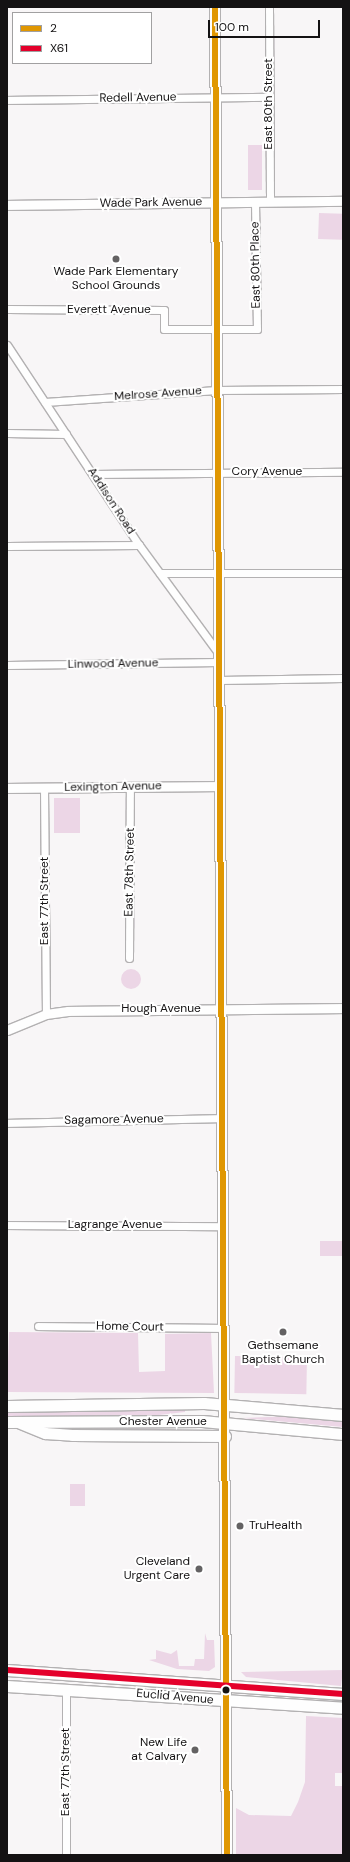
<!DOCTYPE html>
<style>
body{margin:0}
#map{position:relative;width:350px;height:1862px;overflow:hidden;background:#f8f6f7;font-family:"DM Sans",sans-serif}
div>[style]{position:absolute}
.green>*{inset:0;background:#ecd6e6;transform-origin:0 0}
.round{border-radius:50%}
.roads{filter:drop-shadow(1px 0 #b3b1b2) drop-shadow(-1px 0 #b3b1b2) drop-shadow(0 1px #b3b1b2) drop-shadow(0 -1px #b3b1b2)}
.minor>*{height:7px;margin:-3.5px;padding:0 3.5px;transform-origin:3.5px;border-radius:3.5px;background:#fefefe}
.tertiary>*{height:9px;margin:-4.5px;padding:0 4.5px;transform-origin:4.5px;border-radius:4.5px;background:#fefefe}
.secondary>*{height:10px;margin:-5px;padding:0 5px;transform-origin:5px;border-radius:5px;background:#fefefe}
.primary>*{height:11px;margin:-5.5px;padding:0 5.5px;transform-origin:5.5px;border-radius:5.5px;background:#fefefe}
.bus-1>*{height:6px;margin:-3px;padding:0 3px;transform-origin:3px;border-radius:3px;background:#e09702}
.bus-2>*{height:6px;margin:-3px;padding:0 3px;transform-origin:3px;border-radius:3px;background:#e4002b}
.dots>*{width:11px;height:11px;translate:-50% -50%;box-sizing:border-box;border:2px solid #fff;border-radius:50%}
span{translate:-50% -50%;white-space:nowrap;text-align:center;line-height:1.15;-webkit-text-stroke:4px #fff;paint-order:stroke}
.street-label{font-size:12px;color:#141213}
.poi-label{font-size:12px;color:#141213}
.left{translate:0 -50%;text-align:left}
.right{translate:-100% -50%;text-align:right}
.frame{position:absolute;inset:0;border:8px solid #141213;pointer-events:none}
.legend{position:absolute;left:12px;top:12px;width:140px;height:52px;box-sizing:border-box;background:#fff;border:1px solid #a1a0a1;margin:0;padding:5px 7px;list-style:none;font-size:12px;color:#141213}
.legend li{display:flex;align-items:center;gap:8px;height:20px}
.legend b{width:20px;border:1px solid #a1a0a1}
.scale{position:absolute;left:208px;top:20px;width:112px;height:18px;box-sizing:border-box;border:2px solid #141213;border-top:0;padding-left:5px;font-size:12px;line-height:14px;white-space:nowrap;color:#141213;-webkit-text-stroke:3px #fff;paint-order:stroke}
</style>
<div id="map">
<div class="green">
<div style="left:248px;top:145px;width:14px;height:45px"></div>
<div style="left:319px;top:213px;width:24px;height:26px;rotate:2deg"></div>
<div style="left:54px;top:798px;width:26px;height:35px"></div>
<div class="round" style="left:121px;top:969px;width:20px;height:20px"></div>
<div style="left:320px;top:1241px;width:23px;height:15px"></div>
<div style="clip-path:polygon(9px 1332px,138px 1333px,139px 1372px,165px 1371px,165px 1334px,211px 1333px,214px 1393px,7px 1392px)"></div>
<div style="left:235px;top:1356px;width:72px;height:37px;rotate:1deg"></div>
<div style="clip-path:polygon(29px 1410px,185px 1410px,185px 1412px,150px 1416px,7px 1416px,7px 1413px)"></div>
<div style="clip-path:polygon(295px 1416px,343px 1422px,343px 1427px,242px 1418px)"></div>
<div style="clip-path:polygon(139px 1428px,205px 1431px,50px 1429px,72px 1429px)"></div>
<div style="left:85px;top:1484px;width:22px;height:15px;rotate:90deg"></div>
<div style="clip-path:polygon(205px 1633px,207px 1640px,214px 1640px,215px 1667px,209px 1671px,177px 1669px,149px 1660px,156px 1659px,156px 1650px,171px 1654px,177px 1650px,179px 1666px,194px 1666px,195px 1659px,204px 1659px)"></div>
<div style="clip-path:polygon(343px 1670px,341px 1686px,246px 1677px,241px 1672px)"></div>
<div style="clip-path:polygon(306px 1716px,343px 1718px,343px 1773px,335px 1773px,335px 1786px,343px 1786px,343px 1855px,236px 1855px,236px 1808px,249px 1815px,291px 1816px,298px 1802px,305px 1782px)"></div>
</div>
<div class="roads">
<div class="minor">
<div style="left:269px;top:7px;width:194px;rotate:89.7deg"></div>
<div style="left:7px;top:100px;width:262px;rotate:-0.7deg"></div>
<div style="left:7px;top:309px;width:157px;rotate:0.4deg"></div>
<div style="left:164px;top:310px;width:19px;rotate:90deg"></div>
<div style="left:164px;top:329px;width:93px"></div>
<div style="left:257px;top:329px;width:127px;rotate:-90.9deg"></div>
<div style="left:7px;top:345px;width:240px;rotate:56.6deg"></div>
<div style="left:139px;top:545px;width:135px;rotate:53.7deg"></div>
<div style="left:45px;top:402px;width:172px;rotate:-4deg"></div>
<div style="left:217px;top:390px;width:126px;rotate:-0.5deg"></div>
<div style="left:7px;top:433px;width:59px;rotate:1deg"></div>
<div style="left:95px;top:474px;width:248px;rotate:-0.5deg"></div>
<div style="left:7px;top:546px;width:132px;rotate:-0.4deg"></div>
<div style="left:160px;top:573px;width:183px"></div>
<div style="left:7px;top:665px;width:212px;rotate:-0.8deg"></div>
<div style="left:219px;top:680px;width:124px;rotate:-0.9deg"></div>
<div style="left:44px;top:787px;width:227px;rotate:89.5deg"></div>
<div style="left:129px;top:958px;width:172px;rotate:-89.7deg"></div>
<div style="left:7px;top:1123px;width:215px;rotate:-1.3deg"></div>
<div style="left:7px;top:1225px;width:216px;rotate:0.3deg"></div>
<div style="left:38px;top:1326px;width:185px;rotate:0.6deg"></div>
<div style="left:66px;top:1689px;width:166px;rotate:90deg"></div>
</div>
<div class="tertiary">
<div style="left:7px;top:205px;width:336px;rotate:-0.7deg"></div>
<div style="left:7px;top:788px;width:213px;rotate:-0.5deg"></div>
<div style="left:7px;top:1030px;width:42px;rotate:-22.3deg"></div>
<div style="left:46px;top:1014px;width:22px;rotate:-8deg"></div>
<div style="left:68px;top:1011px;width:275px;rotate:-0.6deg"></div>
</div>
<div class="secondary">
<div style="left:215px;top:7px;width:1848px;rotate:89.63deg"></div>
</div>
<div class="primary">
<div style="left:7px;top:1406px;width:197px;rotate:-0.9deg"></div>
<div style="left:204px;top:1403px;width:140px;rotate:4.9deg"></div>
<div style="left:7px;top:1422px;width:195px;rotate:-0.3deg"></div>
<div style="left:202px;top:1421px;width:142px;rotate:5.3deg"></div>
<div style="left:20px;top:1423px;width:27px;rotate:22deg"></div>
<div style="left:45px;top:1433px;width:27px;rotate:4deg"></div>
<div style="left:72px;top:1435px;width:153px;rotate:0.4deg"></div>
<div style="left:7px;top:1670px;width:337px;rotate:4.1deg"></div>
<div style="left:7px;top:1686px;width:337px;rotate:3.7deg"></div>
</div>
</div>
<div class="bus-1">
<div style="left:215px;top:7px;width:1848px;rotate:89.63deg"></div>
</div>
<div class="bus-2">
<div style="left:7px;top:1670px;width:337px;rotate:4.1deg"></div>
</div>
<div class="dots">
<div style="left:116px;top:259px;background:#646263"></div>
<div style="left:283px;top:1332px;background:#646263"></div>
<div style="left:240px;top:1526px;background:#646263"></div>
<div style="left:199px;top:1569px;background:#646263"></div>
<div style="left:226px;top:1690px;background:#141213"></div>
<div style="left:195px;top:1750px;background:#646263"></div>
</div>
<div class="street-label">
<span style="left:138px;top:98px;rotate:-1deg">Redell Avenue</span>
<span style="left:269px;top:104px;rotate:-90deg">East 80th Street</span>
<span style="left:151px;top:203px;rotate:-1deg">Wade Park Avenue</span>
<span style="left:256px;top:265px;rotate:-91deg">East 80th Place</span>
<span style="left:109px;top:310px">Everett Avenue</span>
<span style="left:158px;top:394px;rotate:-4deg">Melrose Avenue</span>
<span style="left:267px;top:472px">Cory Avenue</span>
<span style="left:111px;top:501px;rotate:57deg">Addison Road</span>
<span style="left:113px;top:664px;rotate:-1deg">Linwood Avenue</span>
<span style="left:113px;top:787px;rotate:-1deg">Lexington Avenue</span>
<span style="left:130px;top:872px;rotate:-89deg">East 78th Street</span>
<span style="left:45px;top:901px;rotate:-90deg">East 77th Street</span>
<span style="left:161px;top:1009px">Hough Avenue</span>
<span style="left:114px;top:1120px;rotate:-1deg">Sagamore Avenue</span>
<span style="left:115px;top:1225px">Lagrange Avenue</span>
<span style="left:130px;top:1327px;rotate:1deg">Home Court</span>
<span style="left:163px;top:1422px">Chester Avenue</span>
<span style="left:175px;top:1697px;rotate:5deg">Euclid Avenue</span>
<span style="left:66px;top:1772px;rotate:-90deg">East 77th Street</span>
</div>
<div class="poi-label">
<span style="left:116px;top:279px">Wade Park Elementary<br>School Grounds</span>
<span style="left:283px;top:1353px">Gethsemane<br>Baptist Church</span>
<span class="left" style="left:249px;top:1526px">TruHealth</span>
<span class="right" style="left:190px;top:1569px">Cleveland<br>Urgent Care</span>
<span class="right" style="left:187px;top:1750px">New Life<br>at Calvary</span>
</div>
<div class="frame"></div>
<ul class="legend">
<li><b style="height:5px;background:#e09702"></b>2</li>
<li><b style="height:5px;background:#e4002b"></b>X61</li>
</ul>
<div class="scale">100 m</div>
</div>
